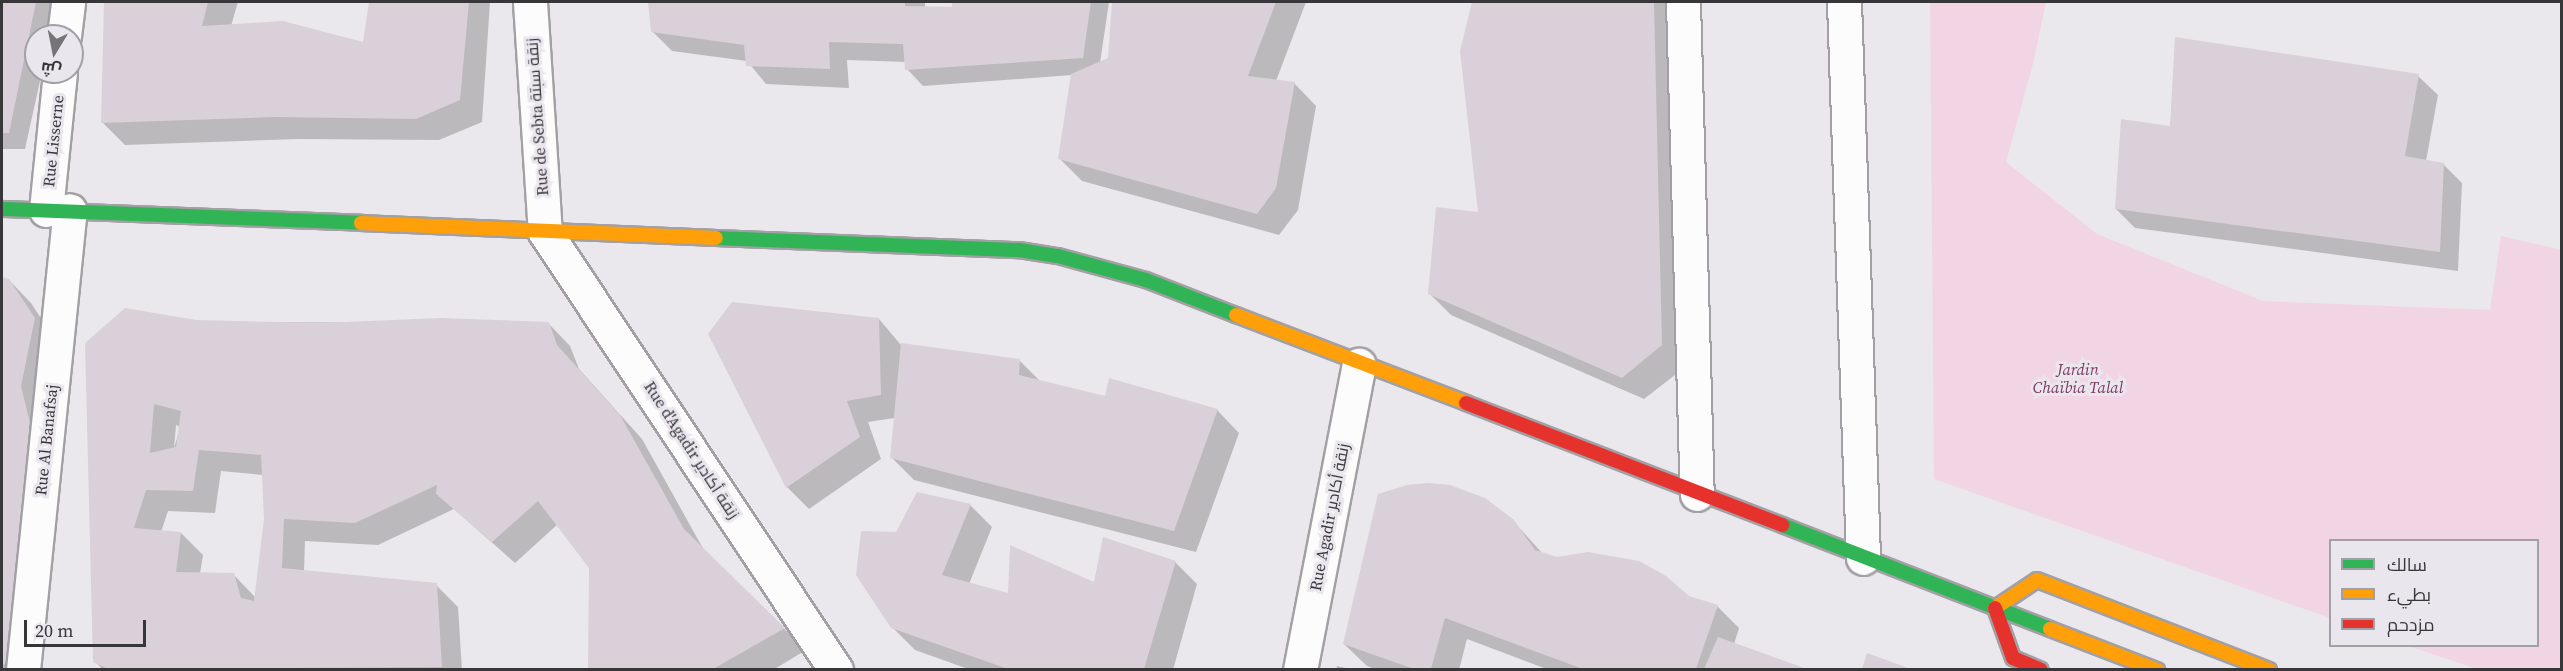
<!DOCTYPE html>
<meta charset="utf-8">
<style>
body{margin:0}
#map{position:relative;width:2563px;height:671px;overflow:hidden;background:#eae8ec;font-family:"Source Serif 4",Cairo,serif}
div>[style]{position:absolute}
.green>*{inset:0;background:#f2d5e4}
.shadow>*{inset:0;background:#0003}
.building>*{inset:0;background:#d9d0d9}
.roads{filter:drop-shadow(2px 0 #a2a0a4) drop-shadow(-2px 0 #a2a0a4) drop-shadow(0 2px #a2a0a4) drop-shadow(0 -2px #a2a0a4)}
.street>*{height:33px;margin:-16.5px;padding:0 16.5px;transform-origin:16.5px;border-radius:16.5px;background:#fcfcfc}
.fast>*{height:14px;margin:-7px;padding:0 7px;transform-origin:7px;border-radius:7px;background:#30b455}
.slow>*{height:14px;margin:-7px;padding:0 7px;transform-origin:7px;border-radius:7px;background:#ff9f0a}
.jam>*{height:14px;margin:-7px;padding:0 7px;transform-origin:7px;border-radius:7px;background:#e5322d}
span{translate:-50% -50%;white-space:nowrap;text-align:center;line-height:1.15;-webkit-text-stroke:6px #eae6ee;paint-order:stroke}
.street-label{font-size:16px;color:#373639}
.park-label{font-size:16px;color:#7f3a61;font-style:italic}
.frame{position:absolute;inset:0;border:3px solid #373639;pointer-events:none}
.legend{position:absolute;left:2329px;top:539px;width:210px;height:108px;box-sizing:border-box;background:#eae6ee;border:2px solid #a2a0a6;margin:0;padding:8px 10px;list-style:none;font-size:18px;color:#373639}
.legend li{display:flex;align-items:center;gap:12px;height:30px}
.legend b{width:30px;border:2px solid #a2a0a6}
.north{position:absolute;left:24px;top:24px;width:60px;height:60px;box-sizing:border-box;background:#eae6ee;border:2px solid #a2a0a6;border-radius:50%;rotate:190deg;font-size:16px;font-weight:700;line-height:24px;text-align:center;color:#373639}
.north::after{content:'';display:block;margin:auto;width:21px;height:27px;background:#767478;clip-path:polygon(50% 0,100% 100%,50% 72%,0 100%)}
.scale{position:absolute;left:24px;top:620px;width:122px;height:27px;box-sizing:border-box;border:3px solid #373639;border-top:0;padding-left:8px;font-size:18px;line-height:21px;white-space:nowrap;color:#373639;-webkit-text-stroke:4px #eae6ee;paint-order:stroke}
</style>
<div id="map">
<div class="green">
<div style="clip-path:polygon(1930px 2px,2046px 2px,2033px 64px,2006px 162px,2097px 234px,2263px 301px,2490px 310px,2501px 236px,2561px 250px,2561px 669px,2477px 669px,2409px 646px,2538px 646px,2538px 540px,2330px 540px,2330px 618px,1934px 479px)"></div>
</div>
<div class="shadow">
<div style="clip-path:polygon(2px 2px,57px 2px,50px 36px,36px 36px,36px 72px,42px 72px,25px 149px,2px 149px)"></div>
<div style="clip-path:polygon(106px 2px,238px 2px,231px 26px,364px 44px,371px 2px,490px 2px,482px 122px,439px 140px,298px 139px,125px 145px,103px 123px)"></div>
<div style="clip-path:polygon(650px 2px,925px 2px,925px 8px,954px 9px,954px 2px,1109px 2px,1100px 63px,1110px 59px,1113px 2px,1306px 2px,1276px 81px,1294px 83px,1316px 106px,1298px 210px,1279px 235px,1082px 181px,1060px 159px,1072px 75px,923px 86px,907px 69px,907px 62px,847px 60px,849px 88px,766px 84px,747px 61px,672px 51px,652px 31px)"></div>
<div style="clip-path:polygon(1474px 2px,1675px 2px,1684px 368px,1644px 399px,1451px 315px,1429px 293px,1480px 214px,1462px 51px)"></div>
<div style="clip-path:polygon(2418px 76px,2438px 95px,2426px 161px,2443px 164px,2462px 183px,2458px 271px,2135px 228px,2116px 209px,2172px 127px)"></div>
<div style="clip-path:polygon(2px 279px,9px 280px,31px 303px,56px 341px,33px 670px,2px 670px)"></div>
<div style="clip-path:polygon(879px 319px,901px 345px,1020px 361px,1041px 382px,1107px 398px,1217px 410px,1239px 433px,1196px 552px,914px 480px,892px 458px,895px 418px,868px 422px,881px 459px,809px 509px,787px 487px,709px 334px)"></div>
<div style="clip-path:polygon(evenodd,196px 322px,548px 323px,570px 346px,579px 369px,642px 439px,705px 552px,806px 650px,773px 670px,590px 670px,591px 567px,558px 524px,515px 563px,454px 509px,378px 545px,305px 541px,304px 572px,436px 585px,458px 607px,462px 670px,103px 670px,95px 661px,86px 343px,196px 322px,176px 425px,180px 427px,174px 449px,176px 425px,196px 322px,221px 471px,263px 475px,265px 519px,256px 598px,233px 574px,200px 574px,203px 555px,181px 533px,161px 532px,168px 511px,215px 513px,221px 471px)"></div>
<div style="clip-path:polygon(970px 505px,992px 527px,969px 584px,1010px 594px,1095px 584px,1175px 562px,1197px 584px,1173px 670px,971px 670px,915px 650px,892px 627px,897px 533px)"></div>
<div style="clip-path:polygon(1513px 521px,1543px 554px,1717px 606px,1739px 628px,1734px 644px,1803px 670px,1549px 670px,1467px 639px,1459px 670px,1377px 670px,1367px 666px,1344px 644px)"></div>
<div style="clip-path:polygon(1868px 655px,1907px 670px,1864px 670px)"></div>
<div style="clip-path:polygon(1337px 666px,1354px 670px,1336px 670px)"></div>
</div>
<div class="building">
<div style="clip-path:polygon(2px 2px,36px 2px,9px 133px,2px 133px)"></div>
<div style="clip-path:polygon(104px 2px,208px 2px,202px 26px,283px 21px,363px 42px,369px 2px,469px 2px,460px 100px,416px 119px,275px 117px,101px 123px)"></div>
<div style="clip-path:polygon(648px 2px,905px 2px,905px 6px,952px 7px,952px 2px,1091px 2px,1083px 58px,905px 70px,903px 44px,829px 42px,830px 69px,746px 66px,744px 45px,651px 32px)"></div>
<div style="clip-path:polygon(1112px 2px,1276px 2px,1248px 76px,1295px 82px,1276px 188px,1257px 214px,1058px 159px,1071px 74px,1108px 58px)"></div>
<div style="clip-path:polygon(1472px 2px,1654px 2px,1662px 345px,1622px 378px,1428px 294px,1436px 207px,1478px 212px,1460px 51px)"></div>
<div style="clip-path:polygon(2175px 37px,2419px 74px,2405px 156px,2444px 163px,2440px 252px,2115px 209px,2121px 119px,2170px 126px)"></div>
<div style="clip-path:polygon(2px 277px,9px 279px,35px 318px,21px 386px,31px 427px,26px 553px,9px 660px,2px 666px)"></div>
<div style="clip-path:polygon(732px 302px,879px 318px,881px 395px,847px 401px,860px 437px,786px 488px,708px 334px)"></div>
<div style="clip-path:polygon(evenodd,125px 308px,196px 320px,321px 323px,441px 318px,549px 322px,557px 345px,620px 415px,684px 529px,785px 628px,713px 669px,588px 669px,589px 568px,538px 501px,492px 542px,436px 494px,437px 485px,355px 523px,284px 519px,282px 568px,437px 583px,442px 667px,108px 669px,93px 662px,85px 343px,125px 308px,154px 404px,181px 411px,176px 447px,150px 453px,154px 404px,125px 308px,199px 450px,261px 455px,264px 519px,254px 601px,241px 598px,234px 573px,176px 572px,181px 532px,134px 528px,146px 490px,193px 491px,199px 450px)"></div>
<div style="clip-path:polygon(901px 343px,1020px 359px,1019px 375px,1105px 396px,1109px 378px,1218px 409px,1174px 531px,890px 458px)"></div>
<div style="clip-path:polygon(1429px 483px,1450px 485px,1485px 498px,1514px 520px,1535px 550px,1557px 557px,1588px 552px,1639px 561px,1666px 576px,1689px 596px,1718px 605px,1696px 669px,1583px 669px,1445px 618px,1431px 669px,1414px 669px,1343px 644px,1378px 494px,1407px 485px)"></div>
<div style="clip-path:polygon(917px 492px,971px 504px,942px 575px,1008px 593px,1010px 545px,1094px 582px,1103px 537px,1176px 561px,1144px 669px,1008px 669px,891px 628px,856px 575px,861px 531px,896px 532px)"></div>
<div style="clip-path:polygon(1718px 637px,1807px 669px,1704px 669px)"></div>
<div style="clip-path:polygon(1867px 653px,1911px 669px,1862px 669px)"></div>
</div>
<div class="roads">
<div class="street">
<div style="left:530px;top:2px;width:230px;rotate:86.3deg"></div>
<div style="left:545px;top:232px;width:526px;rotate:56.4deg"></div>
<div style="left:1683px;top:2px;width:492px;rotate:88.4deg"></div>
<div style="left:1844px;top:2px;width:556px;rotate:88.04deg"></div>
<div style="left:64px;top:36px;width:34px;rotate:-83deg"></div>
<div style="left:46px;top:210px;width:139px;rotate:-84.2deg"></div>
<div style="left:23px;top:670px;width:462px;rotate:-84.2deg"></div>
<div style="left:1300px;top:670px;width:311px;rotate:-79.1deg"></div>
</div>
<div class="fast">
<div style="left:2px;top:209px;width:359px;rotate:2.2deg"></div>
<div style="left:716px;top:238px;width:303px;rotate:2.3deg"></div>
<div style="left:1019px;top:250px;width:39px;rotate:9deg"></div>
<div style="left:1058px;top:256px;width:91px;rotate:15.3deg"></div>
<div style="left:1146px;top:280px;width:97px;rotate:21.3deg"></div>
<div style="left:1782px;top:525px;width:287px;rotate:21.2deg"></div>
</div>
<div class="slow">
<div style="left:361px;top:223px;width:355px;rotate:2.4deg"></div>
<div style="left:1236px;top:315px;width:246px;rotate:20.9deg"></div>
<div style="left:1995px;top:608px;width:50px;rotate:-33.7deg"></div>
<div style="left:2037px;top:580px;width:249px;rotate:21.2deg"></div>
<div style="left:2050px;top:629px;width:115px;rotate:21deg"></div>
</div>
<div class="jam">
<div style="left:1466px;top:403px;width:339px;rotate:21.1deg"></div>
<div style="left:1995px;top:608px;width:53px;rotate:70.2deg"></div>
<div style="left:2013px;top:658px;width:30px;rotate:23deg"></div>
</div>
</div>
<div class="street-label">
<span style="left:537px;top:117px;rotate:-94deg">Rue de Sebta زنقة سبتة</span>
<span style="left:53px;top:141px;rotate:-84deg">Rue Lisserne</span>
<span style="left:46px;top:440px;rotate:-84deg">Rue Al Banafsaj</span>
<span style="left:692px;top:450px;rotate:57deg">Rue d'Agadir زنقة أكادير</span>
<span style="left:1329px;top:517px;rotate:-79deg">Rue Agadir زنقة أكادير</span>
</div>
<div class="park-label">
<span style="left:2078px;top:378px">Jardin<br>Chaïbia Talal</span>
</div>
<div class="frame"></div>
<ul class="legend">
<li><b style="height:8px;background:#30b455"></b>سالك</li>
<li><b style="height:8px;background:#ff9f0a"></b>بطيء</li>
<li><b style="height:8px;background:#e5322d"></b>مزدحم</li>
</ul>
<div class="north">ش</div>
<div class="scale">20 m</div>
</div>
